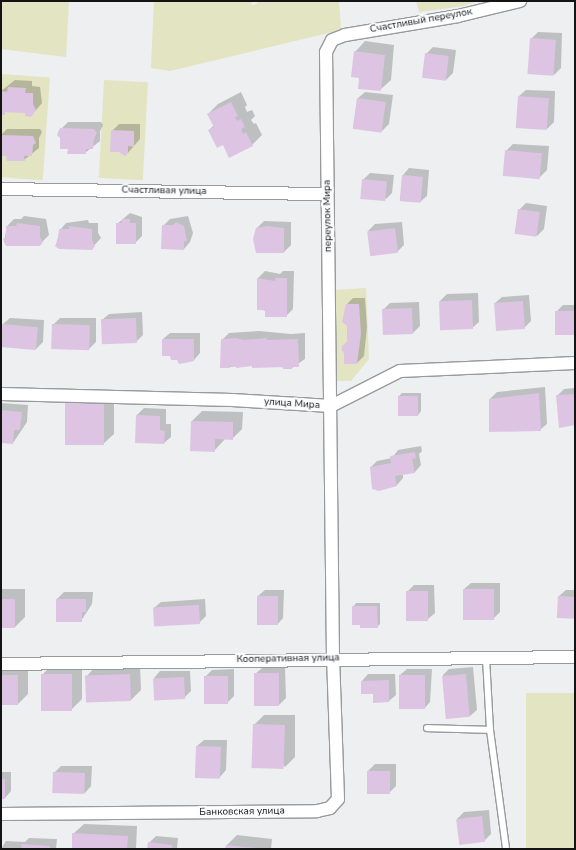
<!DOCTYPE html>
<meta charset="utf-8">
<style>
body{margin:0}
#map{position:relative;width:576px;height:850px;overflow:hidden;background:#edeff0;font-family:"Nunito Sans",sans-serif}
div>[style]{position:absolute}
.green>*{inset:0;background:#e2e4c2;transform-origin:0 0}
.shadow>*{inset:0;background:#0003}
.building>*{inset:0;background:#ddc4e3;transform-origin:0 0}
.roads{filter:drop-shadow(1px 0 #989a9b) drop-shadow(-1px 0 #989a9b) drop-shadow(0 1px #989a9b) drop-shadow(0 -1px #989a9b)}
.lane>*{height:6px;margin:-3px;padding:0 3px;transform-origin:3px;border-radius:3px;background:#fff}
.street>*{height:12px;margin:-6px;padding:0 6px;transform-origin:6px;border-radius:6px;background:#fff}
span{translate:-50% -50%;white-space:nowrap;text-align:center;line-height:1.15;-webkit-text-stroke:4px #fafcfe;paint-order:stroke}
.street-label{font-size:10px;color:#141415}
.frame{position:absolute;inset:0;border:2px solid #141415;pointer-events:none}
</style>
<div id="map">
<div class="green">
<div style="clip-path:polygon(1px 1px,69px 1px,66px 57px,1px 49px)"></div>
<div style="clip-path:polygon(154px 1px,251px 1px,252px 5px,257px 4px,257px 1px,339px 1px,341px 30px,170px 71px,151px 68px)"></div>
<div style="clip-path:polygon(416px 1px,477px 1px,464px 6px,419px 12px)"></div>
<div style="left:1px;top:74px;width:49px;height:103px;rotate:4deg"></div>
<div style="left:104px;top:80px;width:44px;height:98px;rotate:3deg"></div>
<div style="clip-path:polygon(366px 288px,369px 359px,351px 381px,333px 381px,335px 290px)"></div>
<div style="left:526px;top:693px;width:49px;height:156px"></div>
</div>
<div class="shadow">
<div style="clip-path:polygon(538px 32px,562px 33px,561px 68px,554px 75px,531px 39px)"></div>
<div style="clip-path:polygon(365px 41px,394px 45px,391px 80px,380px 90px,355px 52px)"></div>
<div style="clip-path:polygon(433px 47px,456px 50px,453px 73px,446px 80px,426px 54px)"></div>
<div style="clip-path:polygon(15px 80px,32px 81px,32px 86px,40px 87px,42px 103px,31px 116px,26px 112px,8px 111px,1px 114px,1px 91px)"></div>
<div style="clip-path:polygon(526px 90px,555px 91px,554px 122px,547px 129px,519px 96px)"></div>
<div style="clip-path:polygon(241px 92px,247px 105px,245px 107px,247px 112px,252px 110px,255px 116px,251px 120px,254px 124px,256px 123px,262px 135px,252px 145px,223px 144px,209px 130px,214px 125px,208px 114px,218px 104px)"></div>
<div style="clip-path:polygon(365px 92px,393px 95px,389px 124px,382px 131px,358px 98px)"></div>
<div style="clip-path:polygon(68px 122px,101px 122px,103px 125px,100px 131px,100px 141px,85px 153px,69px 148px,58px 132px)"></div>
<div style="clip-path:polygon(119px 124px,140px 124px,140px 139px,128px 153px,122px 154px,112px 131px)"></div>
<div style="clip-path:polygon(7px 129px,40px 129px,42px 132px,39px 138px,39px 148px,24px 160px,1px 155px,1px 135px)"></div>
<div style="clip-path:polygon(513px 144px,549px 146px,547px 170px,540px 177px,506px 151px)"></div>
<div style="clip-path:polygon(409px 168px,429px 170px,427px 196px,420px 202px,400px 201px,403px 175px)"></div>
<div style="clip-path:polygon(370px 173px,394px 175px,392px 193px,386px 199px,363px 180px)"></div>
<div style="clip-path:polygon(526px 203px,547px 206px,544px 229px,537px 236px,519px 210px)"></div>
<div style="clip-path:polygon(130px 213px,142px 217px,142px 236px,135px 243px,117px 224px)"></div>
<div style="clip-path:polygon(24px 216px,46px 219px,49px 235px,39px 245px,7px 245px,4px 242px,7px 226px,14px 219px,21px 219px)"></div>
<div style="clip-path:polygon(188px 216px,193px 233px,190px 242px,184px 249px,163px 226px,170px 219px)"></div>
<div style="clip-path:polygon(88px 220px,89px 223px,98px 223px,98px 233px,101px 238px,91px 249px,56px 245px,60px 230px,66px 223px)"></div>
<div style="clip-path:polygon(264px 221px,291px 222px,291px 245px,284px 252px,257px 228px)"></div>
<div style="clip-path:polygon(402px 222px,404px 245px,397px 252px,368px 231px,375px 224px)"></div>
<div style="clip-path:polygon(265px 271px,280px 274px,283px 271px,294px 271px,293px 309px,286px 316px,258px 309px,258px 278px)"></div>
<div style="clip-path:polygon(478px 293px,479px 322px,472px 328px,440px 301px,447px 294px)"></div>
<div style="clip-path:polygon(529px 295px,531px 321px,524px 328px,495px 303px,502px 297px)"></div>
<div style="clip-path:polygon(353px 298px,365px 298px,367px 327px,364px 356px,357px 363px,345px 363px,343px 346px,348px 341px,347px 304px)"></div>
<div style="clip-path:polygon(419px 302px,420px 326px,413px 333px,384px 334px,383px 310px,390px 303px)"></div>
<div style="clip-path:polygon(563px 305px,575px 305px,575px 334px,556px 312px)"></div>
<div style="clip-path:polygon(142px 312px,143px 335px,136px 342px,102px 320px,109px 314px)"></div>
<div style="clip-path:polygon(10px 318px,44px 320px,43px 342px,36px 349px,3px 324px)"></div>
<div style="clip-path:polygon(60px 318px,96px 318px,96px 342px,89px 349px,53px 325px)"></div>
<div style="clip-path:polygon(259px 331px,291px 334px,305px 333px,305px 359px,292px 368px,253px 365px,229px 367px,222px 340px,229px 333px)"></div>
<div style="clip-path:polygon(170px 333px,200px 333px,200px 353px,194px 360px,163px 339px)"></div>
<div style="clip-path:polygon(545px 387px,547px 424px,540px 430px,490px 399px,497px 392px)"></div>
<div style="clip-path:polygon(575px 388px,575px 424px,557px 396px,564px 389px)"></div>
<div style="clip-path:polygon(76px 393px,114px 394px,114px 434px,103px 444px,66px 404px)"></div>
<div style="clip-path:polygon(402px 393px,421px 393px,421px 411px,418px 415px,399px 396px)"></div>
<div style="clip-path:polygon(1px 403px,28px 405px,27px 422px,13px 443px,1px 442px)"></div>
<div style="clip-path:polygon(144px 408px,166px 409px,166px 424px,171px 424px,171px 437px,164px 443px,136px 442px,137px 415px)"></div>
<div style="clip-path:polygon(202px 411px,243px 412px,242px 429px,232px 439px,225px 439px,214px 451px,192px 421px)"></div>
<div style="clip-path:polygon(421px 446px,422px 451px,419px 454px,421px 465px,415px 472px,403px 474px,403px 478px,397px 485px,371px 467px,377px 461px,392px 458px,398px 450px)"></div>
<div style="clip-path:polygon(471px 583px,500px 583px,500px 612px,493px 619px,464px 589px)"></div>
<div style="clip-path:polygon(414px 585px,434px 585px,435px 613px,428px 619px,407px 592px)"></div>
<div style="clip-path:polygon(1px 589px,25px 589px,25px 617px,15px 627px,1px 627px)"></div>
<div style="clip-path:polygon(265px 590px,284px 590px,283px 618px,277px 625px,258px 596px)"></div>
<div style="clip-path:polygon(566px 590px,575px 590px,575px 618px,559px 596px)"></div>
<div style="clip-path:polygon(64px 592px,93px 592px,92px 604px,81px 621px,57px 621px,57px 599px)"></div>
<div style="clip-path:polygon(205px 599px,206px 616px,199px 623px,154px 608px,161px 602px)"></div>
<div style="clip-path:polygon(356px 603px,380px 603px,380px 624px,377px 627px,353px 607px)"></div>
<div style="clip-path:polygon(53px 664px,82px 664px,82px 699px,72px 709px,42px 675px)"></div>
<div style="clip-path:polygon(1px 665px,28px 665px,28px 694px,18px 704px,1px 704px)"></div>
<div style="clip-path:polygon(140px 665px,141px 690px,131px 700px,87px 702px,86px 677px,96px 666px)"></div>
<div style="clip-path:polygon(285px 667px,286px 698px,279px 705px,256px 705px,255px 674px,262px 668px)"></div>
<div style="clip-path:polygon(473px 667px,477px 710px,470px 716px,446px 716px,443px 675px,449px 669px)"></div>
<div style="clip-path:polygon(234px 669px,234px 696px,227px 703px,205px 677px,212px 670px)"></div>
<div style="clip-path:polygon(407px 669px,432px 669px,430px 702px,424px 709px,400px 675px)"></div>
<div style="clip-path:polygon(160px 671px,190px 671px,191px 691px,184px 698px,154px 678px)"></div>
<div style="clip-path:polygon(368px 674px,395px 674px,396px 695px,389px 701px,374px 693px,362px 681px)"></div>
<div style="clip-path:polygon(264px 715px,295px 715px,295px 757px,285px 767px,254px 725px)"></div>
<div style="clip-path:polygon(204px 740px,227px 740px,226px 770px,220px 777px,197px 746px)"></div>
<div style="clip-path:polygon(375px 764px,396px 764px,396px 786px,389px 793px,368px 793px,368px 771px)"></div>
<div style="clip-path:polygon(61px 766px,92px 766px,91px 786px,85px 793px,54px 773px)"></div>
<div style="clip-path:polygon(1px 772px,11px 772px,11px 791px,5px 798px,1px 798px)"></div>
<div style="clip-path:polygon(489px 810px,491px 834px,484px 841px,457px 819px,464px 812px)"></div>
<div style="clip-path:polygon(84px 824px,137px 826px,136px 849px,73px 849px,73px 834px)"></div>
<div style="clip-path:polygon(237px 835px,272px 839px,271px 849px,226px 849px,227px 845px)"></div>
<div style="clip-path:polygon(156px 836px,178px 838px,177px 849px,148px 849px,149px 843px)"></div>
<div style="clip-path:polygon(29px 838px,57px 839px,56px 849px,1px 849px,6px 841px,25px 842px)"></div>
</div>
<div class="building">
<div style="left:530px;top:38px;width:26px;height:36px;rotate:4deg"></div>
<div style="clip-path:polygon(354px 51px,385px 55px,381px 91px,358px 89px,359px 78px,351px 77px)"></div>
<div style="left:425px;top:53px;width:24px;height:25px;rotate:7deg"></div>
<div style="clip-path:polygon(8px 87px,26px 88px,25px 93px,33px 93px,33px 104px,36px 110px,31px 117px,25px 116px,25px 113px,5px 112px,5px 115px,1px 115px,1px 91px,7px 92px)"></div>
<div style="left:518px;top:96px;width:31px;height:32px;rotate:4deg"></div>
<div style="left:357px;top:98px;width:29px;height:31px;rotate:8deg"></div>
<div style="clip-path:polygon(231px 102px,238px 116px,235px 117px,237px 121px,241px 119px,245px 127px,241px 129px,243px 134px,246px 132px,253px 146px,229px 158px,223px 145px,217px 148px,208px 130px,214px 127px,207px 114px)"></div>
<div style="clip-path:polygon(60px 128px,94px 129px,97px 133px,94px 138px,93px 149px,86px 149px,86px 154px,67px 154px,68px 149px,60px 149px,60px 138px,57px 135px)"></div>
<div style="clip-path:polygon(111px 130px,134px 131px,134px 147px,128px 146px,128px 153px,125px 156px,119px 152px,110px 152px)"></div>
<div style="clip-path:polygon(1px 135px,33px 136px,36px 143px,33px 145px,32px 156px,24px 156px,25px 161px,7px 161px,6px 156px,1px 156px)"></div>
<div style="left:505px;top:150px;width:37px;height:26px;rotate:5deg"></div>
<div style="left:402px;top:175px;width:21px;height:26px;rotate:5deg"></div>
<div style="left:362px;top:179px;width:25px;height:20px;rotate:5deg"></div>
<div style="left:518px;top:209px;width:22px;height:25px;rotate:8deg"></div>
<div style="clip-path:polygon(122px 219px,130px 219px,130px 223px,136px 223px,136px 244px,116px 244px,116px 223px,122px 223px)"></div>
<div style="clip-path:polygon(176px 222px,184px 226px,187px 241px,184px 241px,184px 250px,161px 249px,162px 225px,173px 225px)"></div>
<div style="clip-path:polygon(17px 223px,40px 226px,40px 237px,43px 242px,40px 246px,6px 246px,3px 239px,6px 237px,6px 226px,16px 226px)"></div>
<div style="clip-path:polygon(69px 226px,92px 229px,92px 240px,95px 246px,92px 250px,59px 249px,55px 246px,58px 240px,59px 229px,69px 229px)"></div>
<div style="clip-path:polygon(267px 226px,284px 228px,284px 253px,256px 253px,253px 239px,256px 228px)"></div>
<div style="left:395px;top:228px;width:25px;height:28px;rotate:83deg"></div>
<div style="clip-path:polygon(257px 278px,275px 281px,275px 278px,287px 278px,287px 317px,265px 317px,265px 310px,257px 310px)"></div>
<div style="left:472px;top:300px;width:29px;height:33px;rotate:88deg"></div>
<div style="left:523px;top:301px;width:28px;height:29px;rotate:86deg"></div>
<div style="clip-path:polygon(346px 304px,359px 304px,361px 334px,357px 364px,344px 364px,344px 351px,342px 351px,342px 346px,347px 342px,347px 326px,342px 322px)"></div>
<div style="left:412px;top:308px;width:26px;height:30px;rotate:88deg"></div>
<div style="left:575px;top:311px;width:24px;height:20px;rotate:90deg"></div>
<div style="left:136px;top:318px;width:25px;height:35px;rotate:88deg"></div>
<div style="left:2px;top:324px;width:36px;height:23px;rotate:5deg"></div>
<div style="left:52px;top:324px;width:38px;height:25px;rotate:2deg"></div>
<div style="clip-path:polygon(236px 338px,244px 340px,267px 338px,267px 340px,298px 339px,299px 367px,292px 367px,292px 369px,283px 369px,283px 367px,252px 368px,252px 366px,236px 368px,236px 366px,230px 366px,230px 368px,220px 368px,221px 339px)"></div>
<div style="clip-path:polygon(162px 339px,194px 339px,194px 361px,179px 364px,177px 360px,171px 360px,170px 356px,162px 356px)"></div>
<div style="clip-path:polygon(539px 393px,541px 431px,489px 432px,489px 399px)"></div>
<div style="clip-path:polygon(575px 394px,575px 425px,559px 428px,556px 395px)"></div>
<div style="left:398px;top:396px;width:20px;height:20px"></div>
<div style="left:65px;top:403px;width:39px;height:42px"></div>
<div style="clip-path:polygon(1px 410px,22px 412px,20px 430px,14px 430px,13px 444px,1px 443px)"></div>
<div style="clip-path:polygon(136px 415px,160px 416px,160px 430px,165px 431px,164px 444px,135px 443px)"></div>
<div style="clip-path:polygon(191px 421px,233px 422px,233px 440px,215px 439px,215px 452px,190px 451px)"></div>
<div style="clip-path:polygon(415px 452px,416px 458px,412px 459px,415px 473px,395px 476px,397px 486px,379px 491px,372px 489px,370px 467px,391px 463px,390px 456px)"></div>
<div style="left:463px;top:589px;width:31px;height:31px"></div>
<div style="left:406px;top:591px;width:22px;height:30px"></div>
<div style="left:257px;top:596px;width:21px;height:29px"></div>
<div style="left:558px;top:596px;width:17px;height:22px;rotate:3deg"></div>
<div style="left:1px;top:599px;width:14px;height:29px"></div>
<div style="clip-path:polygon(56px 599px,86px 599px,86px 612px,82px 612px,82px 622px,56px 622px)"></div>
<div style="left:199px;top:605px;width:19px;height:46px;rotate:87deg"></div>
<div style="clip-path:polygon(352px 606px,377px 606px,378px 628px,360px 628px,360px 625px,352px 625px)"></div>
<div style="left:279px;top:673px;width:33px;height:25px;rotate:90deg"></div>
<div style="left:41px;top:674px;width:31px;height:37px"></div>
<div style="left:130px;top:674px;width:27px;height:45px;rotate:88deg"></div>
<div style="left:466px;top:674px;width:43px;height:24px;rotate:85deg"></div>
<div style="left:1px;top:675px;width:17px;height:30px"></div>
<div style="left:399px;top:675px;width:26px;height:34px"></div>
<div style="left:204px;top:676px;width:24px;height:28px"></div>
<div style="left:184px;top:677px;width:22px;height:31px;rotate:87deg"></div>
<div style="clip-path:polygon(389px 680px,389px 702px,373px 703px,373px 694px,361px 694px,361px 681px)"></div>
<div style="left:253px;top:724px;width:32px;height:44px;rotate:2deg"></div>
<div style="left:196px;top:746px;width:25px;height:32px;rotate:2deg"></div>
<div style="left:367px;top:771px;width:23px;height:23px"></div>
<div style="left:53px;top:772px;width:32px;height:21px;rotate:2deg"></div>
<div style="left:1px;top:779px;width:4px;height:20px"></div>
<div style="left:482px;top:816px;width:26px;height:26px;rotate:83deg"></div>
<div style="clip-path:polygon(72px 833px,128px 836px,127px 849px,72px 849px)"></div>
<div style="clip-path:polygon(148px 842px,172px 845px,172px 849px,147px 849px)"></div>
<div style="clip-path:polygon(21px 844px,50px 846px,50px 849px,22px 849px)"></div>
<div style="clip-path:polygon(226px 845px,257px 848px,257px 849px,225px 849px)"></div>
</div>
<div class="roads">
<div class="lane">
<div style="left:486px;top:658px;width:72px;rotate:86.8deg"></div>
<div style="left:490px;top:730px;width:120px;rotate:82.3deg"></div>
<div style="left:427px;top:728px;width:63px;rotate:1.8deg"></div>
</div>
<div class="street">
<div style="left:1px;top:189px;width:326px;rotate:0.9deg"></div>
<div style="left:1px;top:394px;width:231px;rotate:1.5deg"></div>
<div style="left:232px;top:400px;width:99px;rotate:3.5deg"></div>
<div style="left:331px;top:406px;width:77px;rotate:-26.9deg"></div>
<div style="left:400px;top:371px;width:175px;rotate:-2.6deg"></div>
<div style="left:1px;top:664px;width:574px;rotate:-0.7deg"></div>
<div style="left:1px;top:814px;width:316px;rotate:-0.5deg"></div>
<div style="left:317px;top:811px;width:13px;rotate:-13deg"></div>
<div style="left:330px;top:808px;width:12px;rotate:-48deg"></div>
<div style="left:338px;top:799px;width:141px;rotate:-92deg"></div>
<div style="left:333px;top:658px;width:606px;rotate:-90.66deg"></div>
<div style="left:326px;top:52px;width:13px;rotate:-63deg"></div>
<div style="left:332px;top:40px;width:14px;rotate:-21deg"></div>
<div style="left:345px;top:35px;width:115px;rotate:-9.5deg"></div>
<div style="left:458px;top:16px;width:64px;rotate:-13.6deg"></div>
</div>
</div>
<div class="street-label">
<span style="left:421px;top:21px;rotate:-10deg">Счастливый переулок</span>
<span style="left:164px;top:191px;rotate:1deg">Счастливая улица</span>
<span style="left:328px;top:216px;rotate:-91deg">переулок Мира</span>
<span style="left:292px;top:404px;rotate:4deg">улица Мира</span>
<span style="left:288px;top:659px;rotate:-1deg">Кооперативная улица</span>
<span style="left:242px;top:812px;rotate:-1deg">Банковская улица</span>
</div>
<div class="frame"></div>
</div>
